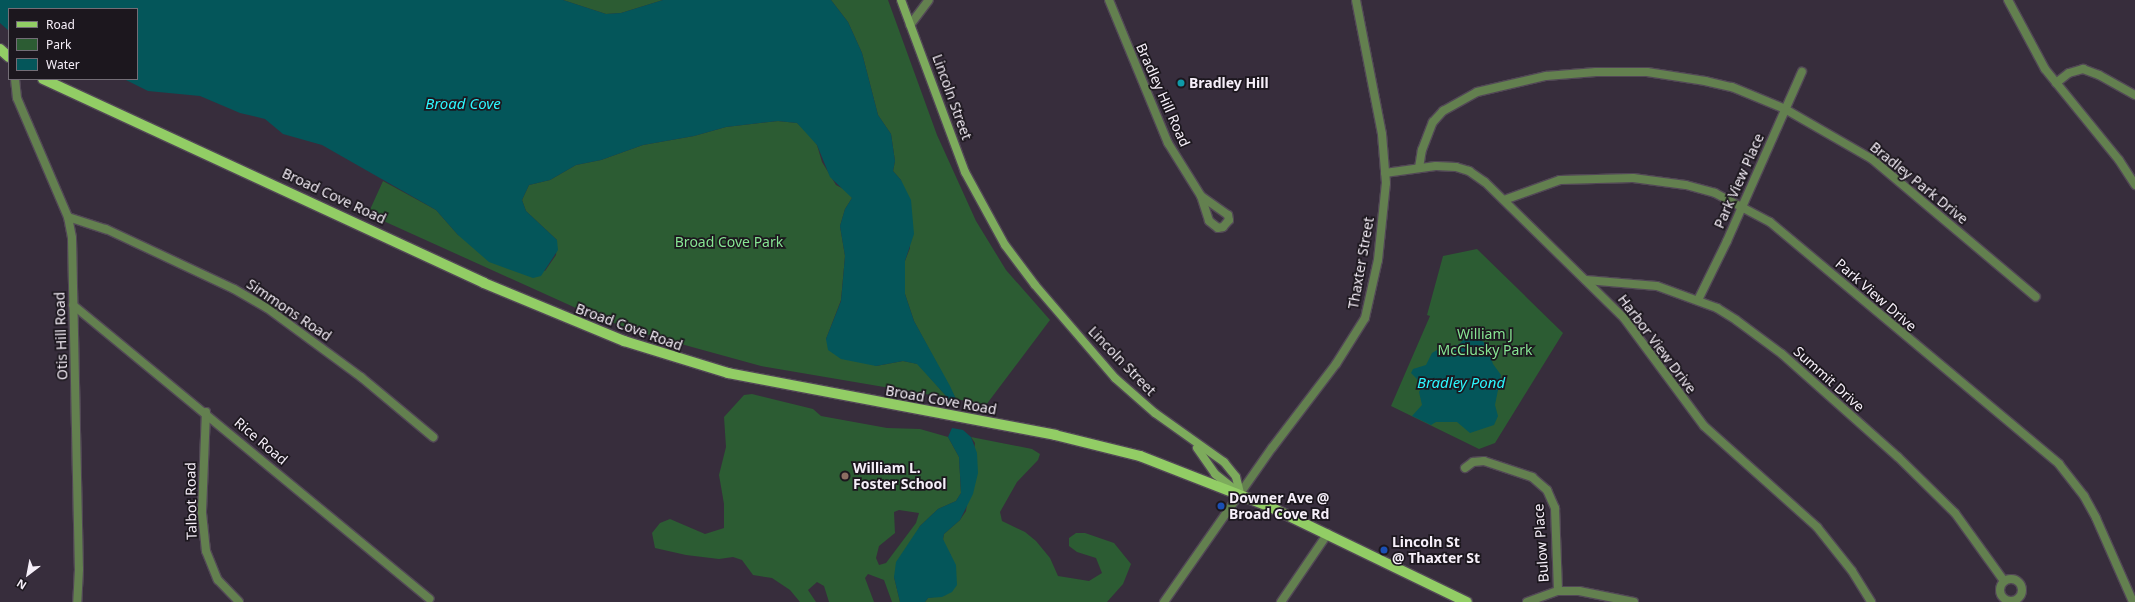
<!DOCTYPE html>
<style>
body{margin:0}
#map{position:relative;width:2135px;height:602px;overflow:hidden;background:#372d3c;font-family:"Noto Sans",sans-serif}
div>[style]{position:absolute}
.green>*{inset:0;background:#2c5c33}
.water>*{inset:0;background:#04565a}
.roads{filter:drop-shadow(1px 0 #524856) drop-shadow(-1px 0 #524856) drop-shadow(0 1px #524856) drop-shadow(0 -1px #524856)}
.minor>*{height:8px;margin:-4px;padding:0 4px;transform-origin:4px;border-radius:4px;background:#63804f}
.minor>.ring{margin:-4px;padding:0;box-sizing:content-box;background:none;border:8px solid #63804f;border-radius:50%}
.tertiary>*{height:8px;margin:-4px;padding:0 4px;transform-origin:4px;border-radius:4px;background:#63804f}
.secondary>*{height:8px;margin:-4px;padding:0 4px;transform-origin:4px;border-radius:4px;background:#7dab5c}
.primary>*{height:10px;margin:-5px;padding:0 5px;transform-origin:5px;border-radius:5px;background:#92cd65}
.dots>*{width:11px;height:11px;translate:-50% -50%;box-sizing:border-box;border:2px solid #1c171e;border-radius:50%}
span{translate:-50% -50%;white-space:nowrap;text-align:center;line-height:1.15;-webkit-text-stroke:3.5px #1c171e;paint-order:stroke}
.poi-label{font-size:14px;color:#f6eff9;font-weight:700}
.left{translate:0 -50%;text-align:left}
.street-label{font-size:14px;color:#f6eff9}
.park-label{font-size:14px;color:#87e593}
.water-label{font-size:15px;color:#2cf7fe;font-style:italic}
.legend{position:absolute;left:8px;top:8px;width:130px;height:72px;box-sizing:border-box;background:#1c171e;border:1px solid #736d76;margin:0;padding:5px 7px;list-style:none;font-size:12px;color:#f6eff9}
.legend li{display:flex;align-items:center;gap:8px;height:20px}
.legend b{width:20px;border:1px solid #736d76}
.north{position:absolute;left:8px;top:554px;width:40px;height:40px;-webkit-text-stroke:3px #1c171e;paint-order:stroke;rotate:212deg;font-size:11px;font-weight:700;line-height:16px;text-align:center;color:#f6eff9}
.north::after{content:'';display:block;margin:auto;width:14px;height:18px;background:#f6eff9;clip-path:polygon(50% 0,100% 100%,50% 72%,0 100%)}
</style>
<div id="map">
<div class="green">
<div style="clip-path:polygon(563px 0,663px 0,621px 13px,606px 14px)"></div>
<div style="clip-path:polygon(831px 0,888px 0,937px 135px,976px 221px,1006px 270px,1050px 320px,986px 405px,956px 399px,914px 321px,905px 294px,905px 261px,910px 248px,901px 180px,893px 171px,895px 161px,891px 134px,878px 115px,862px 53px,848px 22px)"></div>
<div style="clip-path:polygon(778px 121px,797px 123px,807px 132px,817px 145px,822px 162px,836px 185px,849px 192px,852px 198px,845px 209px,840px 226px,845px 256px,841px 300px,826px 339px,876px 366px,903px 361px,918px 364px,947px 397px,948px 401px,937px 396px,761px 366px,641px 333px,587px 313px,368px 214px,383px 181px,436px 210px,458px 235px,545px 271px,556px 255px,557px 240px,526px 211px,522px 200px,529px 185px,550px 180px,576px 165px,601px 160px,643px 145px,694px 136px,726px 127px)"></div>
<div style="clip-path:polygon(1477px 249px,1563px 333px,1495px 443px,1479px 449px,1391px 406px,1430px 316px,1427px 315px,1443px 256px)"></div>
<div style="clip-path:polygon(evenodd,752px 394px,813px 409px,821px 416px,887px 428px,920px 429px,948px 437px,959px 457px,961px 493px,956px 501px,938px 509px,920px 526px,894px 577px,900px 602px,892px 602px,884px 580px,868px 574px,865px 578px,874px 602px,829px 602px,824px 586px,817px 582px,808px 590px,816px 602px,800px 602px,790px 590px,772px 578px,753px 575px,742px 560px,733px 557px,719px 559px,686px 555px,655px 548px,652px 533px,660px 523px,670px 519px,705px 534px,724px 528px,724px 504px,719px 475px,726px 447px,724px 417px,744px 395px,752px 394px,899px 510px,919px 513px,916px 523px,886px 563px,879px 565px,876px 558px,879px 546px,895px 533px,894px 512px,899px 510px)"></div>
<div style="clip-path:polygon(971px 437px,1032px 449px,1040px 454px,1038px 460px,1017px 482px,1000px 512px,1002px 521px,1025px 532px,1036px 541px,1050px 558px,1058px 576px,1089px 581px,1102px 573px,1096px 558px,1077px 552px,1069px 546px,1069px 538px,1076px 533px,1085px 533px,1114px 543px,1131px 564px,1123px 584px,1107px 602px,925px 602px,928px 598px,946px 595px,951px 555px,945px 548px,943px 539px,944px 534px,960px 520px,966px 511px,975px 443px)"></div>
</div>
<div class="water">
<div style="clip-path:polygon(0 0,563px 0,606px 14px,621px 13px,663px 0,831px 0,848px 22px,862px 53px,878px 115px,891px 134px,895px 161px,893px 171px,901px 180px,911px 200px,914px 234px,905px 261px,905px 294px,914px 321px,950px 386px,956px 399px,954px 403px,950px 403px,947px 397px,917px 364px,903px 361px,876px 366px,841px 359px,828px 350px,826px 339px,841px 301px,843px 279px,845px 256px,840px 226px,845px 209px,852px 198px,830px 177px,817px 145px,797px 123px,778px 121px,726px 127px,694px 136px,643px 145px,601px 160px,576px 165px,550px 180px,529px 185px,522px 200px,526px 211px,557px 240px,558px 250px,541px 276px,533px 278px,489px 262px,458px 235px,436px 210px,322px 145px,283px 134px,265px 119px,240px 113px,200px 96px,148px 91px,124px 79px,137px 79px,137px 9px,9px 9px,9px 31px,0 23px)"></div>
<div style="clip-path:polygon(1468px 336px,1477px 337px,1486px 344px,1493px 364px,1501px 375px,1495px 405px,1498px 416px,1494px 425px,1470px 433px,1457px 422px,1436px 422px,1431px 425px,1412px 416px,1422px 405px,1419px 392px,1423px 385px,1411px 373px,1413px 369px,1426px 365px,1432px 353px,1437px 350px,1458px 345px)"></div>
<div style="clip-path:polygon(952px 428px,963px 430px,971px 437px,977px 453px,978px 473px,973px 494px,960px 520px,944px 534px,943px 539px,956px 565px,957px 585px,952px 592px,942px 597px,928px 598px,925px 602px,900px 602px,894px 577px,896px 562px,920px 526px,938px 509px,956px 501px,961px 493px,959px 457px,948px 437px)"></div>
</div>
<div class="roads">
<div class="minor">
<div style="left:1109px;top:0;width:155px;rotate:67.6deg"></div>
<div style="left:1168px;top:143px;width:62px;rotate:58.1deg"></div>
<div style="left:1201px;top:196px;width:26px;rotate:72deg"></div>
<div style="left:1209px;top:221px;width:11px;rotate:38deg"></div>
<div style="left:1218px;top:228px;width:5px;rotate:-11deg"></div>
<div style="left:1223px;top:227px;width:9px;rotate:-49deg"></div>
<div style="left:1229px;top:220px;width:5px;rotate:-101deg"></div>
<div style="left:1228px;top:215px;width:33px;rotate:-145deg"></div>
<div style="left:2008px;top:0;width:78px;rotate:61.8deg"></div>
<div style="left:2045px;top:69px;width:117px;rotate:50.9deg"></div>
<div style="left:2119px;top:160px;width:30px;rotate:57deg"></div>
<div style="left:910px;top:25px;width:31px;rotate:-53deg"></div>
<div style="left:15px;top:79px;width:19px;rotate:84deg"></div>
<div style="left:17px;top:98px;width:129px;rotate:66.8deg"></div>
<div style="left:68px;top:217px;width:21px;rotate:79deg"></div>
<div style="left:72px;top:238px;width:331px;rotate:88.8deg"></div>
<div style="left:79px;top:569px;width:33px;rotate:93deg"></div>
<div style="left:2056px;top:83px;width:16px;rotate:-38deg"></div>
<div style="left:2069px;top:73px;width:15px;rotate:-16deg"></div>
<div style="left:2083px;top:69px;width:17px;rotate:21deg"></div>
<div style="left:2099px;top:75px;width:41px;rotate:29.1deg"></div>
<div style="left:1419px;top:168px;width:18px;rotate:-81deg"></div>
<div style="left:1422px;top:150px;width:30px;rotate:-69deg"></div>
<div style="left:1433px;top:122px;width:15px;rotate:-48deg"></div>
<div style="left:1443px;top:111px;width:39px;rotate:-29deg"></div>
<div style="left:1477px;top:92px;width:71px;rotate:-13.1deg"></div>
<div style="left:1546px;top:76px;width:50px;rotate:-4.6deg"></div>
<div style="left:1596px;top:72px;width:51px"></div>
<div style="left:1647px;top:72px;width:59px;rotate:8.8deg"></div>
<div style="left:1705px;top:81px;width:28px;rotate:13deg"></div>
<div style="left:1732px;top:87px;width:57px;rotate:22.5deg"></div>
<div style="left:1785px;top:109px;width:100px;rotate:29.9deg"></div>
<div style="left:1872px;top:159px;width:214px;rotate:40.1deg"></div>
<div style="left:1385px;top:173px;width:51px;rotate:-7.8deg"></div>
<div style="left:1436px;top:166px;width:20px;rotate:3deg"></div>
<div style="left:1456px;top:167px;width:14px;rotate:17deg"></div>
<div style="left:1469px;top:171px;width:19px;rotate:35deg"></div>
<div style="left:1485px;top:182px;width:194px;rotate:44.4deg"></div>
<div style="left:1624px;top:318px;width:134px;rotate:53.5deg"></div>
<div style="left:1704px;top:426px;width:152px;rotate:41.8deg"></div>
<div style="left:1817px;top:527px;width:56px;rotate:51.5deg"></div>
<div style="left:1852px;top:571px;width:36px;rotate:58deg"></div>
<div style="left:1504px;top:200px;width:59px;rotate:-19.7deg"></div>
<div style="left:1560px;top:180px;width:73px;rotate:-1.6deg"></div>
<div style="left:1633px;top:178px;width:53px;rotate:7.5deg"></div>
<div style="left:1686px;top:185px;width:30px;rotate:15deg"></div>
<div style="left:1715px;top:193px;width:62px;rotate:27.8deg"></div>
<div style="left:1770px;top:222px;width:377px;rotate:39.9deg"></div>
<div style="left:2059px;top:464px;width:41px;rotate:52deg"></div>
<div style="left:2084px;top:496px;width:25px;rotate:61deg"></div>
<div style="left:2096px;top:518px;width:92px;rotate:66.2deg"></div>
<div style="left:68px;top:217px;width:40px;rotate:18deg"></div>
<div style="left:106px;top:229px;width:141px;rotate:25.1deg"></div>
<div style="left:234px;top:289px;width:38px;rotate:30deg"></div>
<div style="left:267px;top:308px;width:117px;rotate:36.3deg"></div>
<div style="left:361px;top:377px;width:94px;rotate:39.8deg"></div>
<div style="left:1586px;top:280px;width:71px;rotate:4.8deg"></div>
<div style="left:1657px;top:286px;width:64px;rotate:20.1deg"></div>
<div style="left:1717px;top:308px;width:22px;rotate:32deg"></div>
<div style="left:1736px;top:320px;width:57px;rotate:36.5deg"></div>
<div style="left:1782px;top:354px;width:155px;rotate:41.6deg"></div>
<div style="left:1898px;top:457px;width:80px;rotate:44.5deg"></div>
<div style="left:1955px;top:513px;width:84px;rotate:54.2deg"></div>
<div style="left:1698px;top:300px;width:66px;rotate:-63.8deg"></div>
<div style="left:1727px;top:241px;width:185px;rotate:-66.1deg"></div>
<div style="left:73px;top:305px;width:462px;rotate:39.5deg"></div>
<div style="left:206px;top:412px;width:101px;rotate:92.3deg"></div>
<div style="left:202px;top:513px;width:38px;rotate:84deg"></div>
<div style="left:206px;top:551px;width:31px;rotate:68deg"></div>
<div style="left:218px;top:580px;width:30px;rotate:46deg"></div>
<div style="left:1465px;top:468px;width:10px;rotate:-37deg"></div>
<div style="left:1473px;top:462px;width:11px;rotate:-5deg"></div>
<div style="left:1484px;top:461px;width:51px;rotate:18.4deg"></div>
<div style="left:1532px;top:477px;width:20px;rotate:41deg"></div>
<div style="left:1547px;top:490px;width:20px;rotate:66deg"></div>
<div style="left:1555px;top:508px;width:83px;rotate:87.9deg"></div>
<div class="ring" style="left:2000px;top:579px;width:14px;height:14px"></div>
<div style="left:1281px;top:602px;width:83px;rotate:-55.7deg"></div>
<div style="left:1527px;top:602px;width:33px;rotate:-20deg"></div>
<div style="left:1558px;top:591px;width:21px"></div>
<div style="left:1579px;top:591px;width:56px;rotate:11.3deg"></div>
</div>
<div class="tertiary">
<div style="left:1164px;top:602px;width:188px;rotate:-55deg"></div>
<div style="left:1272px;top:448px;width:106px;rotate:-52.7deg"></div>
<div style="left:1336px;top:364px;width:54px;rotate:-57.8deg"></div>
<div style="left:1365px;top:318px;width:59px;rotate:-77.4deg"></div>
<div style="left:1378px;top:260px;width:77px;rotate:-84.1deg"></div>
<div style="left:1386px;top:183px;width:49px;rotate:-94.7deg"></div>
<div style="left:1382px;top:134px;width:136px;rotate:-101deg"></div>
</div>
<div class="secondary">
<div style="left:901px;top:0;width:184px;rotate:69.6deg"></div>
<div style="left:965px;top:172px;width:83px;rotate:61.3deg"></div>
<div style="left:1005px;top:245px;width:50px;rotate:53.1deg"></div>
<div style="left:1035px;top:285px;width:123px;rotate:49.3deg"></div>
<div style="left:1115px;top:378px;width:53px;rotate:41.2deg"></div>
<div style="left:1155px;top:413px;width:85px;rotate:35.4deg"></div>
<div style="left:1224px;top:462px;width:19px;rotate:51deg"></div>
<div style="left:1236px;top:477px;width:16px;rotate:76deg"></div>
<div style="left:1197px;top:448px;width:32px;rotate:55deg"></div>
<div style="left:1215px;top:474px;width:31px;rotate:38deg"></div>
</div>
<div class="primary">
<div style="left:0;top:49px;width:12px;rotate:42deg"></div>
<div style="left:43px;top:79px;width:486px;rotate:24.8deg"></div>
<div style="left:484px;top:283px;width:152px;rotate:22.5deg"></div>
<div style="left:624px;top:341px;width:109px;rotate:17.1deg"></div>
<div style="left:728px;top:373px;width:333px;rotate:10.7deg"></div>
<div style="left:1055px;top:435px;width:88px;rotate:13.9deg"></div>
<div style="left:1140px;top:456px;width:135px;rotate:21.3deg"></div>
<div style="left:1266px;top:505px;width:223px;rotate:25.8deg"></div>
</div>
</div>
<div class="dots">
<div style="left:1181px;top:83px;background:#0f9aa8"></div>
<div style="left:845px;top:476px;background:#8d6e63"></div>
<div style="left:1221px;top:506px;background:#1a4fb4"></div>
<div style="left:1384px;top:550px;background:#1a4fb4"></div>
</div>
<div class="poi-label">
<span class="left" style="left:1189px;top:83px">Bradley Hill</span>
<span class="left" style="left:853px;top:476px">William L.<br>Foster School</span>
<span class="left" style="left:1229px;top:506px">Downer Ave @<br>Broad Cove Rd</span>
<span class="left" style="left:1392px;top:550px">Lincoln St<br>@ Thaxter St</span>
</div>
<div class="street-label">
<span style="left:1163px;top:95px;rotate:66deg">Bradley Hill Road</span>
<span style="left:952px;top:97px;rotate:70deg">Lincoln Street</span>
<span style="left:1739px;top:181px;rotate:-66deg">Park View Place</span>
<span style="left:1919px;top:183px;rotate:39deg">Bradley Park Drive</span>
<span style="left:334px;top:196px;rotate:25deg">Broad Cove Road</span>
<span style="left:1361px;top:263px;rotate:-80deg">Thaxter Street</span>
<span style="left:1876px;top:295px;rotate:41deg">Park View Drive</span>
<span style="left:289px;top:310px;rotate:34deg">Simmons Road</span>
<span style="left:629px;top:327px;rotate:20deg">Broad Cove Road</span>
<span style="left:61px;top:336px;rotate:-92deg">Otis Hill Road</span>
<span style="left:1657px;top:344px;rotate:53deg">Harbor View Drive</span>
<span style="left:1122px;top:361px;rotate:46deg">Lincoln Street</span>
<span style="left:1829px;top:379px;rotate:42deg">Summit Drive</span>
<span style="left:941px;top:400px;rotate:10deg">Broad Cove Road</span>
<span style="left:261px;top:441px;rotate:40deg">Rice Road</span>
<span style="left:191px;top:501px;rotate:-91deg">Talbot Road</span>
<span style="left:1541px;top:543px;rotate:-94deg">Bulow Place</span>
</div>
<div class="park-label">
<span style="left:729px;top:242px">Broad Cove Park</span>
<span style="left:1485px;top:342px">William J<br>McClusky Park</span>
</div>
<div class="water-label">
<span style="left:463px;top:104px">Broad Cove</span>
<span style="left:1461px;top:383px">Bradley Pond</span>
</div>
<ul class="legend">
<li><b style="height:5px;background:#92cd65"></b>Road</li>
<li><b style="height:11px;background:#2c5c33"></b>Park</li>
<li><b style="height:11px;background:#04565a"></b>Water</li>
</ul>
<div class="north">N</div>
</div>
